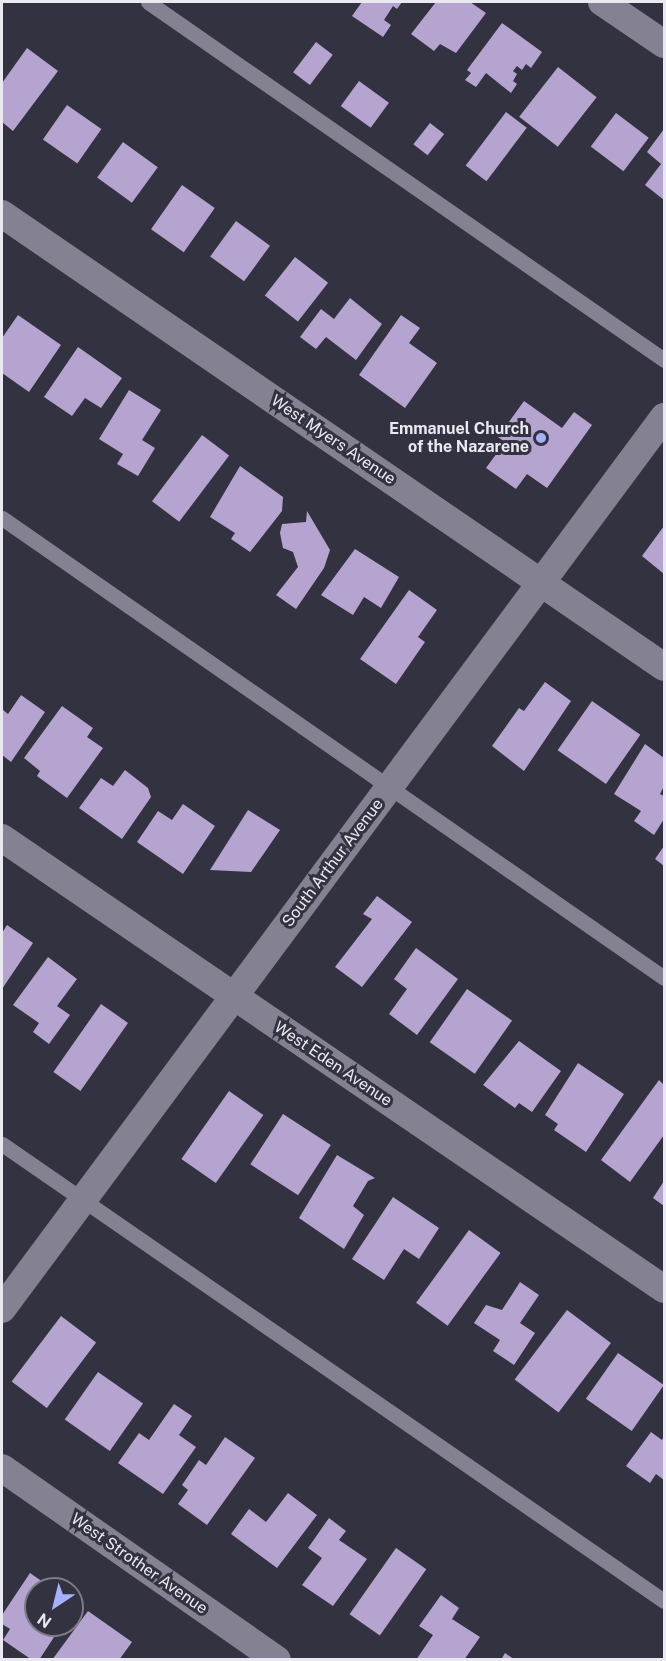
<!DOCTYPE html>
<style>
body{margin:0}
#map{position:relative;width:666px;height:1661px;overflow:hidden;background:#333240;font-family:"Public Sans",sans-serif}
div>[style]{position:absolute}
.building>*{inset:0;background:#b6a4d0;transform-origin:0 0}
.service>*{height:15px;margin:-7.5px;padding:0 7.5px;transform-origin:7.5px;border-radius:7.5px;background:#838192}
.minor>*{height:28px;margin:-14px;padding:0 14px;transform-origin:14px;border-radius:14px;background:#838192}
.dots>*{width:16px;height:16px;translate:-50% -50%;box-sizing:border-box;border:3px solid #333240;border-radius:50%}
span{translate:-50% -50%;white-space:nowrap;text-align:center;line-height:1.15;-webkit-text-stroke:6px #333240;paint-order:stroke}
.poi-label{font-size:16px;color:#eae9f2;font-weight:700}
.right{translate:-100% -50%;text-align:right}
.street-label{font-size:16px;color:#eae9f2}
.frame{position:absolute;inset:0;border:3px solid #eae9f2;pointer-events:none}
.north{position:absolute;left:24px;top:1577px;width:60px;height:60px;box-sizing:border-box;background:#333240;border:2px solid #7c7b87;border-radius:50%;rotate:215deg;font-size:16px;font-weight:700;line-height:24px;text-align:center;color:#eae9f2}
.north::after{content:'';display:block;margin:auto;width:21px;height:27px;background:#a6b1fc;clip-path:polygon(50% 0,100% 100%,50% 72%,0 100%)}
</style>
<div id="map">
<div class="building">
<div style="clip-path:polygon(362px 2px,402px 2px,397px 9px,393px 6px,384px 20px,391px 25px,383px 37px,352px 16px)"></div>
<div style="clip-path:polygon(436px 2px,470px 2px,486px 13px,456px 53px,440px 44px,434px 51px,411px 34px)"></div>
<div style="clip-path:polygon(502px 23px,542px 52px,531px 68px,526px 64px,522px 70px,517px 66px,513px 71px,517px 74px,513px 81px,517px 84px,511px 93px,486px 73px,476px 87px,465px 80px,471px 73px,467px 70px)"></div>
<div style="left:316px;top:42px;width:21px;height:38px;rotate:37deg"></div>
<div style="clip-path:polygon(27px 48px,58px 71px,13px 131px,2px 122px,2px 83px)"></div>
<div style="left:558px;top:67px;width:49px;height:63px;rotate:38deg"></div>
<div style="left:359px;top:81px;width:37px;height:31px;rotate:36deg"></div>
<div style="left:67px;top:105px;width:42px;height:42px;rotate:35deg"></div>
<div style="left:506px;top:112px;width:26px;height:67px;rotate:37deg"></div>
<div style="left:616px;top:113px;width:41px;height:42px;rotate:37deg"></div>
<div style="left:430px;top:123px;width:18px;height:27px;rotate:38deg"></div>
<div style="clip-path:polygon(664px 129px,664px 200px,645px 185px,661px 164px,647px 152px)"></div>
<div style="left:123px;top:142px;width:43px;height:44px;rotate:36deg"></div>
<div style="left:182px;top:185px;width:40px;height:54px;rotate:35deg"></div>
<div style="left:236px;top:221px;width:42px;height:44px;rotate:36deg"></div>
<div style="left:295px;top:257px;width:42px;height:49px;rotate:38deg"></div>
<div style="clip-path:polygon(350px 298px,382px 324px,356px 360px,326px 337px,316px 349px,300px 337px,321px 309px,334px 319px)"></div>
<div style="clip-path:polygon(18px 315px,61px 345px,29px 392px,2px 373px,2px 338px)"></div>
<div style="clip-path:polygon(401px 315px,420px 328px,409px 343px,437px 363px,405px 408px,359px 375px)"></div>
<div style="clip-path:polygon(78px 347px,122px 378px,101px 408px,85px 398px,72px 416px,44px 397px)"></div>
<div style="clip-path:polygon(129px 390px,161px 410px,142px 440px,155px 448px,138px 476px,117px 464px,123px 454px,99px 439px)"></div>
<div style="clip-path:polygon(524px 401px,562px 428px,574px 412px,592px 425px,547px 488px,527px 474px,516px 489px,486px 468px,505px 442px,498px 437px)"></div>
<div style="left:202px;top:435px;width:34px;height:83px;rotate:37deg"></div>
<div style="clip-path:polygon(240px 466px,283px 497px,282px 511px,250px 552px,231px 539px,235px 533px,210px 517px)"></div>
<div style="clip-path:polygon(307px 511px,330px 550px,324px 568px,296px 609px,276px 595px,298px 567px,293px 552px,283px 548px,280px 533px,282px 524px,306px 522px)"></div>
<div style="clip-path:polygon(664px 526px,664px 574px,642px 556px)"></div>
<div style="clip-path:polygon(355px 549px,399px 577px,381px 608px,364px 597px,353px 615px,321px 595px)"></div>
<div style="clip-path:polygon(409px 590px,437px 610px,418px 637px,425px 642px,396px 684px,360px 659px)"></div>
<div style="clip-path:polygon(545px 682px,571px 701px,524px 771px,492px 746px,519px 708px,524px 711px)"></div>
<div style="clip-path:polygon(21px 695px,45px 712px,11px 762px,2px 755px,2px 709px,8px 714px)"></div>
<div style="left:592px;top:701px;width:59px;height:60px;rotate:35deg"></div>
<div style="clip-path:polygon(62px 706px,93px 728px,87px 737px,103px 748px,67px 798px,37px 776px,40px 771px,24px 758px)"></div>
<div style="clip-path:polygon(645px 744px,664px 758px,664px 786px,660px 794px,664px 796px,664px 819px,654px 835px,634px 821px,641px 811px,614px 794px)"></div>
<div style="clip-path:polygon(125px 770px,148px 788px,151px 797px,122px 839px,79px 808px,101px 778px,113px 786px)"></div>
<div style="clip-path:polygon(183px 804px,215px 826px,183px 874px,137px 842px,158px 811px,172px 820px)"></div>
<div style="clip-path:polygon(248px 810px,280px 830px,251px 872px,210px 870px)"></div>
<div style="clip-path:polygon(664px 846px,664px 866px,655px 859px)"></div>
<div style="clip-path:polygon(377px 896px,412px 922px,362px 987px,335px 967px,372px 919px,363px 914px)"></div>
<div style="clip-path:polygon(7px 925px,33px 943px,2px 989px,2px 933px)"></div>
<div style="clip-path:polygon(416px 948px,458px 979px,417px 1035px,389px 1014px,407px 989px,394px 979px)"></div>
<div style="clip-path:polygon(48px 957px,77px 979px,57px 1006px,70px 1015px,49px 1044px,33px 1032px,39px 1023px,13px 1005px)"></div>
<div style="left:467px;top:989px;width:55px;height:65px;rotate:35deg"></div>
<div style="left:101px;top:1004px;width:33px;height:83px;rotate:35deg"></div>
<div style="clip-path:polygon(519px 1041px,561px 1071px,532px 1112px,519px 1103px,515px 1108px,483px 1085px)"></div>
<div style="clip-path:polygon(578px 1063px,624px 1094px,586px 1152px,554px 1130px,558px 1124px,545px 1115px)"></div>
<div style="clip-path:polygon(659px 1080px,664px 1085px,664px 1135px,630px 1182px,601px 1160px)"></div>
<div style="left:229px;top:1091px;width:42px;height:83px;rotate:35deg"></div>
<div style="left:283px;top:1114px;width:57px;height:60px;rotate:33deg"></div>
<div style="clip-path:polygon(337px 1155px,375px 1178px,368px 1181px,353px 1206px,364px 1215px,344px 1249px,299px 1218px)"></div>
<div style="clip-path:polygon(664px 1181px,664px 1206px,653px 1198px)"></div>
<div style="clip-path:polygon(393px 1197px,439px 1228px,419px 1259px,404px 1249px,384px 1280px,352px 1259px)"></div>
<div style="left:469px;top:1230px;width:39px;height:90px;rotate:36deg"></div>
<div style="clip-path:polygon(520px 1282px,539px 1295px,520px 1323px,535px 1333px,514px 1365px,493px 1351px,500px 1340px,474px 1323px,486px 1305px,502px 1310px)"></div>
<div style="left:567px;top:1310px;width:55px;height:87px;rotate:37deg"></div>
<div style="left:61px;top:1316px;width:44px;height:82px;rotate:37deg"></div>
<div style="left:618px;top:1353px;width:56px;height:56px;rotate:35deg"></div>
<div style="left:98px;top:1372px;width:55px;height:58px;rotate:35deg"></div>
<div style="clip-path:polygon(174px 1404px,192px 1416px,179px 1435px,196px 1447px,163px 1494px,118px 1463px,139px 1433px,149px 1440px)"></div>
<div style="clip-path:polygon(651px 1432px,662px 1440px,664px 1436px,664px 1480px,656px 1474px,650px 1483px,626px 1466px)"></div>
<div style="clip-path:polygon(225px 1437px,255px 1458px,207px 1525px,178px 1504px,188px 1490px,182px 1485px,199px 1460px,206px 1465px)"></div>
<div style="clip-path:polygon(288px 1493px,317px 1515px,277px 1568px,231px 1534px,249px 1509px,266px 1522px)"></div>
<div style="clip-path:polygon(329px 1518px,346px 1531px,339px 1540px,367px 1559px,333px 1606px,302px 1585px,322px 1558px,308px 1548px)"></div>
<div style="left:396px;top:1548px;width:37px;height:81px;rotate:35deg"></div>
<div style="clip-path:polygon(30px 1573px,53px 1589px,36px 1589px,36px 1625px,62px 1625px,39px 1660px,32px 1660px,3px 1640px,10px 1629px,2px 1624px,2px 1615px)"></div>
<div style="clip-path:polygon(441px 1595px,459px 1608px,452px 1619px,480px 1637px,464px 1660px,416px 1660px,433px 1635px,419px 1626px)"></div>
<div style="clip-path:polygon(88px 1611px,132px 1642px,119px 1660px,52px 1660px)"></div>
<div style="clip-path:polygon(505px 1653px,515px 1660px,501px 1660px)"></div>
</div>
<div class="service">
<div style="left:148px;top:2px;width:628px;rotate:34.75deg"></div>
<div style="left:2px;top:518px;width:806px;rotate:34.79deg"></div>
<div style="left:2px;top:1144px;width:804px;rotate:34.62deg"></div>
</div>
<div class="minor">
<div style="left:602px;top:2px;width:75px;rotate:34.1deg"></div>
<div style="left:2px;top:214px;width:802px;rotate:34.38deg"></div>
<div style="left:2px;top:838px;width:801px;rotate:34.27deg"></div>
<div style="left:2px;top:1309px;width:1111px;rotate:-53.42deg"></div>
<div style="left:2px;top:1468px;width:335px;rotate:34.9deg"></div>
</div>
<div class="dots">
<div style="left:541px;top:438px;background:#a6b1fc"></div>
</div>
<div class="poi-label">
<span class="right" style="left:529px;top:438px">Emmanuel Church<br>of the Nazarene</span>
</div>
<div class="street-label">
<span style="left:333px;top:440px;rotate:34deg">West Myers Avenue</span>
<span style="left:333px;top:863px;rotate:-53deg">South Arthur Avenue</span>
<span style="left:333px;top:1064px;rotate:34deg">West Eden Avenue</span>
<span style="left:139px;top:1564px;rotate:35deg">West Strother Avenue</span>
</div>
<div class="frame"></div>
<div class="north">N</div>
</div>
